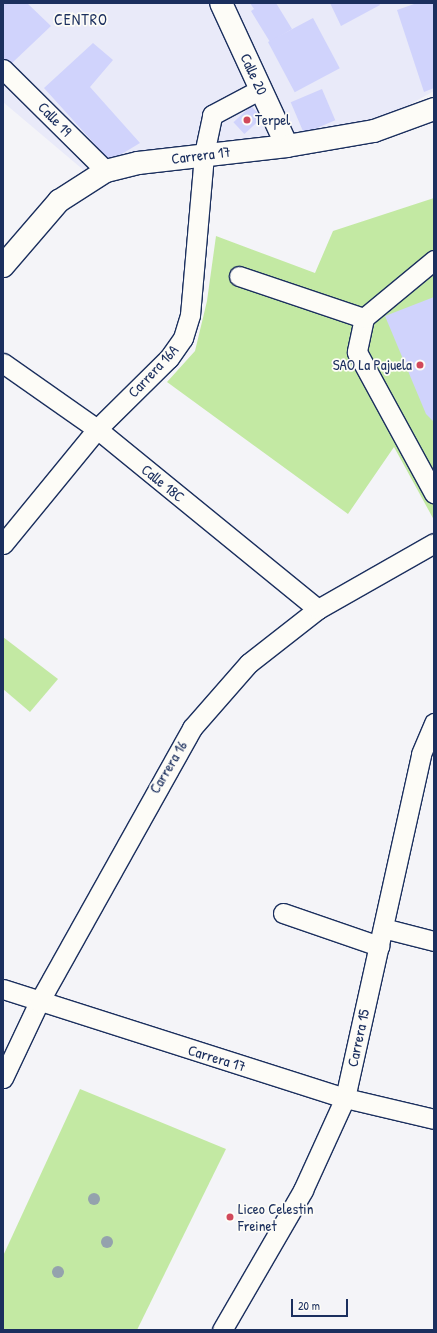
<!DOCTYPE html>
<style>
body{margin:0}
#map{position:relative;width:437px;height:1333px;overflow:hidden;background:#f4f4f8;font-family:"Patrick Hand",sans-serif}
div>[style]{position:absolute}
.built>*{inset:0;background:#e9eaf9}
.green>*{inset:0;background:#c3e9a3}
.building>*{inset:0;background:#d0d3fc;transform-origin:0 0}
.roads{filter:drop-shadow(1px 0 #1b2f5e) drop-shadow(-1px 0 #1b2f5e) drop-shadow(0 1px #1b2f5e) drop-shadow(0 -1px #1b2f5e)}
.minor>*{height:19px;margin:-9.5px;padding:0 9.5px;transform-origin:9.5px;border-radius:9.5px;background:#fdfcf7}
.major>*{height:22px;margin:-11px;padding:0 11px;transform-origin:11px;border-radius:11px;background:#fdfcf7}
.trees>*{width:12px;height:12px;margin:-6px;border-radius:50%;background:#94a2ad}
.dots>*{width:11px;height:11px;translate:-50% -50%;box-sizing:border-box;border:2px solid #fdfcf7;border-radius:50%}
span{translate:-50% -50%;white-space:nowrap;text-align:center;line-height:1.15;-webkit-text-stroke:3.5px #fdfcf7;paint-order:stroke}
.street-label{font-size:15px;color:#1b2f5e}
.poi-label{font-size:15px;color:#1b2f5e}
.left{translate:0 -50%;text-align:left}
.right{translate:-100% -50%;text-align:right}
.neighbourhood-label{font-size:16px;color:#1b2f5e;letter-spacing:1px}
.frame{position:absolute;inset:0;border:4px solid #1b2f5e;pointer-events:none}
.scale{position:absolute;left:291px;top:1299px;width:57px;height:18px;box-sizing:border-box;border:2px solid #1b2f5e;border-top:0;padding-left:5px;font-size:12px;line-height:14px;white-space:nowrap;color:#1b2f5e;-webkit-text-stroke:3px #fdfcf7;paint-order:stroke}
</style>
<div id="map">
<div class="built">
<div style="clip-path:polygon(3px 3px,434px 3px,434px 91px,385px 118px,110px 161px,87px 173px,3px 102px)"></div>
</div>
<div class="green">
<div style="clip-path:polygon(434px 198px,434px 520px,394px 447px,348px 514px,167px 382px,195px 351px,207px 301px,216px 236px,315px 273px,333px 231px)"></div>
<div style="clip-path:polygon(3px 637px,58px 679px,30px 712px,3px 689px)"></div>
<div style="clip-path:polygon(80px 1089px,226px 1149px,137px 1330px,3px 1330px,3px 1256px)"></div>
</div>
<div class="building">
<div style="clip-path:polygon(3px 3px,27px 3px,51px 26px,11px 64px,3px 58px)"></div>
<div style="clip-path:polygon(250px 3px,276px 3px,292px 29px,270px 42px,251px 11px,254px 9px)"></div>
<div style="clip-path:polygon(330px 3px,379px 3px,380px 5px,341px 26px)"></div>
<div style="clip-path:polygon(417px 3px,434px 3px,434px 88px,424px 92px,397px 10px)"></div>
<div style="left:313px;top:18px;width:57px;height:51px;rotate:62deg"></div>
<div style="clip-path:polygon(93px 43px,113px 60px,90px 87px,140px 143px,110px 161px,44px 88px)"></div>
<div style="left:322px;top:89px;width:34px;height:34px;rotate:67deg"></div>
<div style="left:251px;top:106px;width:16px;height:24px;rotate:47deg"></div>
<div style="clip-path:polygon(434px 297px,434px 422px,426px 414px,385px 316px)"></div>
</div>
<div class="roads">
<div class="minor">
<div style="left:3px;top:69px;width:145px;rotate:44.7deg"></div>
<div style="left:434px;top:260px;width:91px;rotate:140.4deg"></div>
<div style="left:364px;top:318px;width:35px;rotate:102deg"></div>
<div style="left:357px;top:352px;width:161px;rotate:61.4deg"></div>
<div style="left:239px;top:276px;width:132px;rotate:18.6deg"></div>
<div style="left:3px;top:363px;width:115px;rotate:35.1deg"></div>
<div style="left:97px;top:429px;width:285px;rotate:39.2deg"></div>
<div style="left:3px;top:544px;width:149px;rotate:-50.7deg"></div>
<div style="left:97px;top:429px;width:101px;rotate:-44.6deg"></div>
<div style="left:169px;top:358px;width:24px;rotate:-55deg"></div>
<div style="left:183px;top:338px;width:24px;rotate:-73deg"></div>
<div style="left:190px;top:315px;width:162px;rotate:-85deg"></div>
<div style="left:204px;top:154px;width:40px;rotate:-78deg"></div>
<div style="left:212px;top:115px;width:55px;rotate:-28deg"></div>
<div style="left:283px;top:913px;width:102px;rotate:19deg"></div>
<div style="left:383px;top:928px;width:53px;rotate:14.3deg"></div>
<div style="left:3px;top:989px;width:359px;rotate:17.7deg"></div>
<div style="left:345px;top:1098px;width:91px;rotate:13.3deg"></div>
<div style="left:3px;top:1078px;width:84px;rotate:-64.7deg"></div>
<div style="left:39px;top:1002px;width:314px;rotate:-60.8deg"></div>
<div style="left:192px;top:728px;width:86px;rotate:-48.8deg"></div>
<div style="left:249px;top:663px;width:88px;rotate:-38deg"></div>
<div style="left:318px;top:609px;width:133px;rotate:-29.6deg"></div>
<div style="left:222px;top:1330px;width:162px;rotate:-59.9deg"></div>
<div style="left:303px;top:1190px;width:101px;rotate:-65.5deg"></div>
<div style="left:345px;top:1098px;width:352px;rotate:-77.5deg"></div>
<div style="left:421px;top:754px;width:34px;rotate:-67deg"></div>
</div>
<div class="major">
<div style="left:221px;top:3px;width:157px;rotate:65.2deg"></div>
<div style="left:3px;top:266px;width:86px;rotate:-49.3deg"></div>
<div style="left:59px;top:201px;width:56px;rotate:-32.6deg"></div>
<div style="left:106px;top:171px;width:33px;rotate:-14deg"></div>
<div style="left:138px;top:163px;width:150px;rotate:-6.5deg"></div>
<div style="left:287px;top:146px;width:88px;rotate:-9.8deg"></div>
<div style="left:374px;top:131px;width:64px;rotate:-20.1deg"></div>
</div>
</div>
<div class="trees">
<div style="left:94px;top:1199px"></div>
<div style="left:107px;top:1242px"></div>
<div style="left:58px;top:1272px"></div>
</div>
<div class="dots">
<div style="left:247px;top:120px;background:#d1495b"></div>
<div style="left:420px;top:365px;background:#d1495b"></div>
<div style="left:230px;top:1217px;background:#d1495b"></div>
</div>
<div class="street-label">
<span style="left:254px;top:74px;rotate:65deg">Calle 20</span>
<span style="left:55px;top:119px;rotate:46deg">Calle 19</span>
<span style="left:201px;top:155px;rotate:-7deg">Carrera 17</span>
<span style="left:153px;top:371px;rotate:-47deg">Carrera 16A</span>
<span style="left:163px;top:483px;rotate:39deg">Calle 18C</span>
<span style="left:168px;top:767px;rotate:-59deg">Carrera 16</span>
<span style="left:358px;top:1038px;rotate:-78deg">Carrera 15</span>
<span style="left:217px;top:1058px;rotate:17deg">Carrera 17</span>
</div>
<div class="poi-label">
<span class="left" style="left:255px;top:120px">Terpel</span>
<span class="right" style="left:412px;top:365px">SAO La Pajuela</span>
<span class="left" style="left:238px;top:1217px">Liceo Celestin<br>Freinet</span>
</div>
<div class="neighbourhood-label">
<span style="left:81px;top:19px">CENTRO</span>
</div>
<div class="frame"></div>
<div class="scale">20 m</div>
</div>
